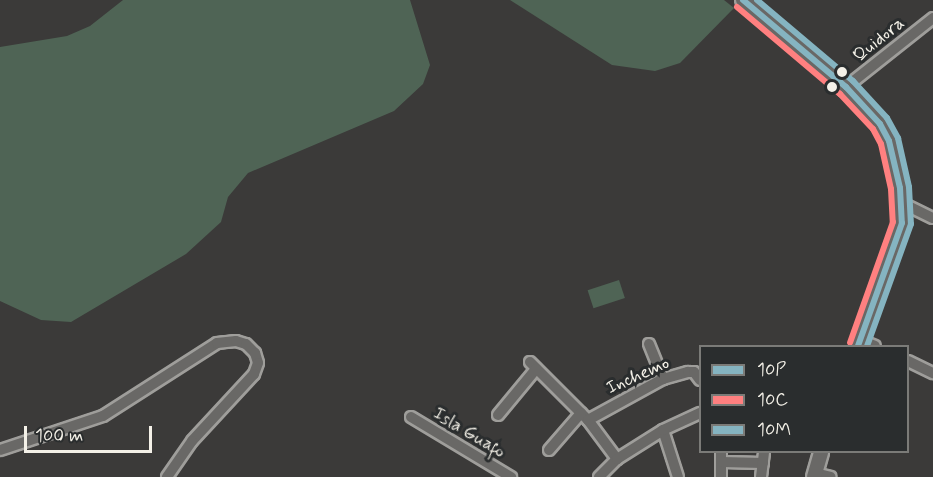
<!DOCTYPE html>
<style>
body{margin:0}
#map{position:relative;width:933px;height:477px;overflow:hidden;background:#3b3a39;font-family:Mynerve,sans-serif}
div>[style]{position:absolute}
.green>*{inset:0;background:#4f6455;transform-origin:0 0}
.roads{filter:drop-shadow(2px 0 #9f9e9b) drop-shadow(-2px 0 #9f9e9b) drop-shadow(0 2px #9f9e9b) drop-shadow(0 -2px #9f9e9b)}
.street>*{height:10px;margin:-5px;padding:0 5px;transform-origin:5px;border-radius:5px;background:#696866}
.secondary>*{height:14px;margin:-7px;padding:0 7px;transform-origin:7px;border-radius:7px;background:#696866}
.bus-1>*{height:6px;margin:-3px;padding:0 3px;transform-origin:3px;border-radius:3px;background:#85b4c1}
.bus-2>*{height:6px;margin:-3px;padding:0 3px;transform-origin:3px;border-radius:3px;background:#ff8080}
.bus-3>*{height:6px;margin:-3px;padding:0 3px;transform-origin:3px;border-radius:3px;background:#85b4c1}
.dots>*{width:16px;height:16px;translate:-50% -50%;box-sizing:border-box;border:3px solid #2a2d2e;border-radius:50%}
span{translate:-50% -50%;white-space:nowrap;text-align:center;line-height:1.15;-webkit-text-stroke:6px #2a2d2e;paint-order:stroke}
.street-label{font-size:18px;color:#f4f1e8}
.legend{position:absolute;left:699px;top:345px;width:210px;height:108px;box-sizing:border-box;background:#2a2d2e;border:2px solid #7b7b78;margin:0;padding:8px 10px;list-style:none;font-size:18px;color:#f4f1e8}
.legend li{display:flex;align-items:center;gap:12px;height:30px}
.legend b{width:30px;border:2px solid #7b7b78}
.scale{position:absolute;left:24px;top:426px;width:128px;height:27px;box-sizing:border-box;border:3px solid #f4f1e8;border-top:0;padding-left:8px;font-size:18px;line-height:21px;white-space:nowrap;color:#f4f1e8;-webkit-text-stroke:4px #2a2d2e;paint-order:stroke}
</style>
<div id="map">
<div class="green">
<div style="clip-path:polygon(123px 0,410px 0,430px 65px,423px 84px,394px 111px,248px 173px,228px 197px,221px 222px,186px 254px,71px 322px,41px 320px,0 301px,0 47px,67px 36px,90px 26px)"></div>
<div style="clip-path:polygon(510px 0,724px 0,734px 8px,680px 63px,655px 71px,612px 65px)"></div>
<div style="left:619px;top:280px;width:19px;height:33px;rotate:72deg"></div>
</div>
<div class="roads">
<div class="street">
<div style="left:846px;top:87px;width:111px;rotate:-38.4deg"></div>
<div style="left:902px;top:203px;width:34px;rotate:26deg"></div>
<div style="left:861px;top:340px;width:15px;rotate:23deg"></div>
<div style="left:649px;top:344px;width:38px;rotate:68deg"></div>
<div style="left:908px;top:361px;width:28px;rotate:26deg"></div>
<div style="left:530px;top:362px;width:82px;rotate:45deg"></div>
<div style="left:588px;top:420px;width:49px;rotate:53.4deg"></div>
<div style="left:498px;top:415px;width:60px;rotate:-50.4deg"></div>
<div style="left:411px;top:417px;width:117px;rotate:31deg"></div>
<div style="left:588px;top:420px;width:85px;rotate:-28.7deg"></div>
<div style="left:663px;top:379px;width:26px;rotate:-16deg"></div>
<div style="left:688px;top:372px;width:6px"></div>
<div style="left:694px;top:372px;width:10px;rotate:53deg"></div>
<div style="left:663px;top:430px;width:49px;rotate:72.3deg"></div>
<div style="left:0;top:450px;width:108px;rotate:-18.3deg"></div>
<div style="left:103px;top:416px;width:135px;rotate:-32.6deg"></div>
<div style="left:217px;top:343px;width:19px;rotate:-6deg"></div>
<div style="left:236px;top:341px;width:10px;rotate:17deg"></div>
<div style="left:246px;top:344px;width:13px;rotate:45deg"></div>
<div style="left:255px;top:353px;width:10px;rotate:73deg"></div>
<div style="left:258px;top:363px;width:12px;rotate:110deg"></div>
<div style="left:254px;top:374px;width:91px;rotate:132.8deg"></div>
<div style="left:192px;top:441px;width:44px;rotate:124.8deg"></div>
<div style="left:549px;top:450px;width:49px;rotate:-49.1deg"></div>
<div style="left:721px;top:452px;width:25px;rotate:90deg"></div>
<div style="left:722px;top:462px;width:41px;rotate:1.4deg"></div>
<div style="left:815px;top:473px;width:16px;rotate:14deg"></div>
<div style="left:599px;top:477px;width:25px;rotate:-45deg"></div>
<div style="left:617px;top:459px;width:54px;rotate:-32.2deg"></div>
<div style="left:663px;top:430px;width:41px;rotate:-24.7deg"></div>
<div style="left:761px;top:477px;width:25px;rotate:-83deg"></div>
</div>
<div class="secondary">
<div style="left:743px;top:0;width:135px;rotate:40.2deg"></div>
<div style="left:846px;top:87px;width:50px;rotate:47.4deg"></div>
<div style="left:880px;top:124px;width:19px;rotate:62deg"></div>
<div style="left:889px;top:141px;width:48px;rotate:76.8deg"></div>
<div style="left:900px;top:188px;width:35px;rotate:87deg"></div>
<div style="left:902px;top:223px;width:131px;rotate:109.7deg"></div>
<div style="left:814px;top:477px;width:26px;rotate:-74deg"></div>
</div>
</div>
<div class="bus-1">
<div style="left:743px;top:0;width:135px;rotate:40.2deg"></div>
<div style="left:846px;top:87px;width:50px;rotate:47.4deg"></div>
<div style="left:880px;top:124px;width:19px;rotate:62deg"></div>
<div style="left:889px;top:141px;width:48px;rotate:76.8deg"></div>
<div style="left:900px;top:188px;width:35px;rotate:87deg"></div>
<div style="left:902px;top:223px;width:131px;rotate:109.7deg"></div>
</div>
<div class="bus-2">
<div style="left:737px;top:7px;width:135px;rotate:40.2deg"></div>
<div style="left:840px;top:94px;width:48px;rotate:46.7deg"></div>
<div style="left:873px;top:129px;width:17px;rotate:62deg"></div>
<div style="left:881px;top:144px;width:46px;rotate:77.5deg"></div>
<div style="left:891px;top:189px;width:33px;rotate:87deg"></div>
<div style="left:893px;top:222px;width:128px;rotate:109.6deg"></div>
</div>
<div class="bus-3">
<div style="left:757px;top:0;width:126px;rotate:40.2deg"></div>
<div style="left:853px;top:81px;width:50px;rotate:47.4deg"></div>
<div style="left:887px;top:118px;width:23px;rotate:61deg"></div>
<div style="left:898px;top:138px;width:50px;rotate:77.3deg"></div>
<div style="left:909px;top:187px;width:37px;rotate:87deg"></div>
<div style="left:911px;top:224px;width:130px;rotate:109.8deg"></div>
</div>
<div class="dots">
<div style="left:842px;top:72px;background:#f4f1e8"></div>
<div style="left:832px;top:87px;background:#f4f1e8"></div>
</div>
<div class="street-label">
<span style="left:879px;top:40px;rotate:-39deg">Quidora</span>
<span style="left:638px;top:376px;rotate:-24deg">Inchemo</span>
<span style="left:469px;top:433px;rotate:31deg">Isla Guafo</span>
</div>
<ul class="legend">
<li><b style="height:8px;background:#85b4c1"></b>10P</li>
<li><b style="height:8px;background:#ff8080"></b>10C</li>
<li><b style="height:8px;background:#85b4c1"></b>10M</li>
</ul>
<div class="scale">100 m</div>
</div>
